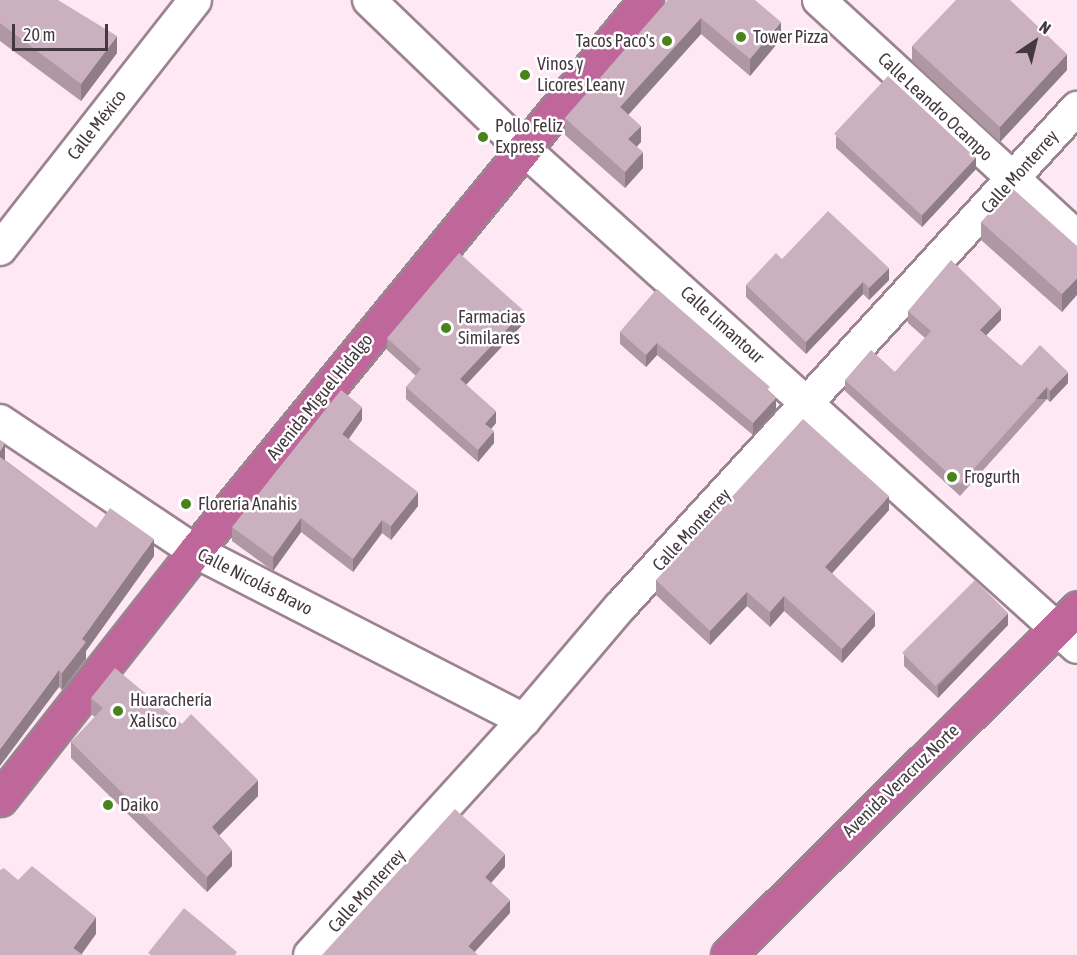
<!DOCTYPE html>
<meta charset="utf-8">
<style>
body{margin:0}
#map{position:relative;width:1077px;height:955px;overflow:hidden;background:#fee8f4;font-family:"Asap Condensed",sans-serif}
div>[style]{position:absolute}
.roads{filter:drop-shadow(2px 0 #9b8390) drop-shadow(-2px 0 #9b8390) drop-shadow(0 2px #9b8390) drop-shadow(0 -2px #9b8390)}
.minor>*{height:32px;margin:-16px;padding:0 16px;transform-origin:16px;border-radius:16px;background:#fff}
.highway>*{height:33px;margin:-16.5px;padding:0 16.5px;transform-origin:16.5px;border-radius:16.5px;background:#bf669b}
.wall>*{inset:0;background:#af98a4}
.shaded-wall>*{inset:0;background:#8e7c86;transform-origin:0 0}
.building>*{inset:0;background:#cbb1bf;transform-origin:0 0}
.dots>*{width:16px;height:16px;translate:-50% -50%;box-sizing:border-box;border:3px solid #fff;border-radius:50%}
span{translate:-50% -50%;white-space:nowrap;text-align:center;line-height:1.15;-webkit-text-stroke:5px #fff;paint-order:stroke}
.poi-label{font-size:18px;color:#44393f}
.left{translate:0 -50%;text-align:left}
.right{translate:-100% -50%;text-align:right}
.street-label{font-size:18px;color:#44393f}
.north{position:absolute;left:1005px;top:12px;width:60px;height:60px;-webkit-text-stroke:4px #fff;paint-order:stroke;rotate:35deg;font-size:16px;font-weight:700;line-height:24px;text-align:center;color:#44393f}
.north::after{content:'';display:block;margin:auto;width:21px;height:27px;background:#44393f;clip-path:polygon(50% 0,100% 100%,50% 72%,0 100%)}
.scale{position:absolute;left:12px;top:24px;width:96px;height:27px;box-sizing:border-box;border:3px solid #44393f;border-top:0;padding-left:8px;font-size:18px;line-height:21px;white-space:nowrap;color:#44393f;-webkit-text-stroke:4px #fff;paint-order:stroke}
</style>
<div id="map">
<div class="roads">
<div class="minor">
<div style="left:369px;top:0;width:215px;rotate:43.9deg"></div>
<div style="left:524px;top:149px;width:744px;rotate:42deg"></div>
<div style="left:819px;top:0;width:350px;rotate:42.6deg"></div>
<div style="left:0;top:249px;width:316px;rotate:-51.9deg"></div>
<div style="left:0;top:421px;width:234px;rotate:33.7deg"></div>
<div style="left:195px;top:551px;width:370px;rotate:27.2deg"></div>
<div style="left:310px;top:955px;width:318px;rotate:-47.7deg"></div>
<div style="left:524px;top:720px;width:148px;rotate:-49.7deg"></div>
<div style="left:620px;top:607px;width:677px;rotate:-47.52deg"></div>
</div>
<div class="highway">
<div style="left:0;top:799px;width:315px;rotate:-51.8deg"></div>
<div style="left:195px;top:551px;width:712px;rotate:-50.7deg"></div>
<div style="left:728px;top:955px;width:492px;rotate:-44.8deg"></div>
</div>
</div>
<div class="wall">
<div style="clip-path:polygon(0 0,117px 53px,81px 101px,0 41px)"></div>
<div style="clip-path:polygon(668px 0,781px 39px,750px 76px,701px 34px,628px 115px,641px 142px,637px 146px,643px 168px,625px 188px,565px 135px,565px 118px)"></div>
<div style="clip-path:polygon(912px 46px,1067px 70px,1000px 142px,912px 61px)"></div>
<div style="clip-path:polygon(836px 136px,976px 169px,922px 227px,836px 148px)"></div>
<div style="clip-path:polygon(981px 222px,1077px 246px,1062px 312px,981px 240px)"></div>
<div style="clip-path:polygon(782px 259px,889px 280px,869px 300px,863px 294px,806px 354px,746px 297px,746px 285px)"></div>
<div style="clip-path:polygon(657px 289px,770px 392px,776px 410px,753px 435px,657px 355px,646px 367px,620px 344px,620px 332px)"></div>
<div style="clip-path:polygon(908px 311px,1001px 320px,986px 335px,1021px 366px,1068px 383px,1050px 402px,1047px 399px,960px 496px,845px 391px,845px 380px,895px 372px,925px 338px,908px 323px)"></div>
<div style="clip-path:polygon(524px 323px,466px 385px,496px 423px,491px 429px,494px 443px,478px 462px,406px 399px,406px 387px,416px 376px,387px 350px,387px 338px)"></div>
<div style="clip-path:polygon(362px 420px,349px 439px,418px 506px,391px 540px,382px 533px,353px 572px,301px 532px,273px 571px,232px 541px,232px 527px)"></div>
<div style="clip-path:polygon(0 440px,5px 460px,96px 528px,154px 556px,86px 651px,86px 659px,62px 690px,59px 687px)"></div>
<div style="clip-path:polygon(889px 510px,832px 573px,875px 626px,842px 663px,784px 611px,770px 627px,747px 606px,710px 645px,656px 595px,656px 580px)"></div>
<div style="clip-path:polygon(1008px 625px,938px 698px,904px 666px,904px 654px)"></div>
<div style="clip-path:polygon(91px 698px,258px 796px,219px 835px,232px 866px,207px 892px,71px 758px,71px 742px,95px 717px,91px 714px)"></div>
</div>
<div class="shaded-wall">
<div style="clip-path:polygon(701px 18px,701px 34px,620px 124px,620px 107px)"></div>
<div style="clip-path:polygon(781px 22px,781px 39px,750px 76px,750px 59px)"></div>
<div style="clip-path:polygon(117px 36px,117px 53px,81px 101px,81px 84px)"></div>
<div style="clip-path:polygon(1067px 54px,1067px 70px,1000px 142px,1000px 127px)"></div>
<div style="clip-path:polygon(641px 126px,641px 142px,628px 156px,628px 139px)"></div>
<div style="clip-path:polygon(643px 152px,643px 168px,625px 188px,625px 172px)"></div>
<div style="clip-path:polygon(976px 157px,976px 169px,922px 227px,922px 215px)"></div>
<div style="clip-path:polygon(889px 268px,889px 280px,869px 300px,869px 288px)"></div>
<div style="clip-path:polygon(1077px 278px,1077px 295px,1062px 312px,1062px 294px)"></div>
<div style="clip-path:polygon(863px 282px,863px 294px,806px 354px,806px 342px)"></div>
<div style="clip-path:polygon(1001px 308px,1001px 320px,980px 342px,980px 330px)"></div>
<div style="clip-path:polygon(524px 311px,524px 323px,460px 391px,460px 379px)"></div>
<div style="clip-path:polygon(657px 343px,657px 355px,646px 367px,646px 355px)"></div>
<div style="clip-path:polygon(1068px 372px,1068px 383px,1050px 402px,1050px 391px)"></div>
<div style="left:1047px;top:387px;width:12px;height:130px;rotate:90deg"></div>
<div style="clip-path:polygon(776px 398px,776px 410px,753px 435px,753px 423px)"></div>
<div style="clip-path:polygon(362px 407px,362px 420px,342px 447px,342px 434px)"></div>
<div style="clip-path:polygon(496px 411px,496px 423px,485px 436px,485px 424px)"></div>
<div style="clip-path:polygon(494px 431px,494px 443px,478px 462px,478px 450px)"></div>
<div style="clip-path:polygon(5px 443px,5px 460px,0 468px,0 451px)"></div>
<div style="clip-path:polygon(418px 492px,418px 506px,391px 540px,391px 526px)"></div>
<div style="clip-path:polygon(889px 496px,889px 510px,825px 581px,825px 567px)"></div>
<div style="clip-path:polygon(301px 518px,301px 532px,273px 571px,273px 557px)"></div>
<div style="clip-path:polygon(382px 520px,382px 533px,353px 572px,353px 559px)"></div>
<div style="clip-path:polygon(154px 539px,154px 556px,86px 651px,86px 659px,62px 690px,62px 673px,82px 639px)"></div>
<div style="clip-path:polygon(747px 592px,747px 606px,710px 645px,710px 631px)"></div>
<div style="clip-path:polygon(784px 596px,784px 611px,770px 627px,770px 612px)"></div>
<div style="clip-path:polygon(875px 612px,875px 626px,842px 663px,842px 649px)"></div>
<div style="clip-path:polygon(1008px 613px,1008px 625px,938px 698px,938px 686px)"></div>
<div style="clip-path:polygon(59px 670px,59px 687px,0 766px,0 749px)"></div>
<div style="clip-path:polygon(258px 780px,258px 796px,212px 843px,212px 827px)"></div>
<div style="clip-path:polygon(232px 850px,232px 866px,207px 892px,207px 877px)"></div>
<div style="clip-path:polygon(505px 854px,505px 867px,485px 890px,485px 877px)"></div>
<div style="clip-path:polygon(510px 900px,510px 913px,472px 955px,468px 946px)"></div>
<div style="clip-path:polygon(96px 917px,96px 934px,81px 955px,73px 948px)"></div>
</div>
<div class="building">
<div style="clip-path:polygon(0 0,58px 0,117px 36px,81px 84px,0 23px)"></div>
<div style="clip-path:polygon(668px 0,755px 0,781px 22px,750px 59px,701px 18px,620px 107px,641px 126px,628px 139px,643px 152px,625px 172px,565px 118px)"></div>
<div style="clip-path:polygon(956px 0,1010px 0,1067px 54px,1000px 127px,912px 46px)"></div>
<div style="left:888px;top:76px;width:120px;height:79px;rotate:43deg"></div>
<div style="clip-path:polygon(1012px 188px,1077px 246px,1077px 278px,1062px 294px,981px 222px)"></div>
<div style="clip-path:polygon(828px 211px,889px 268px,869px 288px,863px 282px,806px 342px,746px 285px,776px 253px,782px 259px)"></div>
<div style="clip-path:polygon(459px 253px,524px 311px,460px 379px,496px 411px,485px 424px,494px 431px,478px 450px,406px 387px,421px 369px,387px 338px)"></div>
<div style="clip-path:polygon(951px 260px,1001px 308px,980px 330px,1021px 366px,1040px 345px,1068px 372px,1050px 391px,1047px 387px,960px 484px,845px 380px,871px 350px,895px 372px,931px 331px,908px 311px)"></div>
<div style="clip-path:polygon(657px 289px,770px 387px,767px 390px,776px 398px,753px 423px,657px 343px,646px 355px,620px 332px)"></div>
<div style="clip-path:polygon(341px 390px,362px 407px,342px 434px,418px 492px,391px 526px,382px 520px,353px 559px,301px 518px,273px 557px,232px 527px)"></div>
<div style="clip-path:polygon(803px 419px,889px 496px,825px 567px,875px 612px,842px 649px,784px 596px,770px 612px,747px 592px,710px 631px,656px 580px)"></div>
<div style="clip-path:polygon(0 440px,5px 443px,0 451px)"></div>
<div style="clip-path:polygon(0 457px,96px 528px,110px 508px,154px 539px,82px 639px,86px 642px,62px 673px,59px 670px,0 749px)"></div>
<div style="left:975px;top:580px;width:47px;height:103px;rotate:45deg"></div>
<div style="clip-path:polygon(115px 668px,182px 724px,191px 714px,258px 780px,212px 827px,232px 850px,207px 877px,71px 742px,103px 708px,91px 698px)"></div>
<div style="clip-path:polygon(455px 809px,505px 854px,485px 877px,510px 900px,468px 946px,478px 955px,322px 955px)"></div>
<div style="clip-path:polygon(32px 866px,96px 917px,73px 948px,83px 955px,0 955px,0 870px,4px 868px,18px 880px)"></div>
<div style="clip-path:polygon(184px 908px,237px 952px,235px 955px,151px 955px,148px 953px)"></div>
</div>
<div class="dots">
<div style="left:741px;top:37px;background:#4a821b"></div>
<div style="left:667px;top:41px;background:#4a821b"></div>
<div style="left:525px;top:75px;background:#4a821b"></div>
<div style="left:483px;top:137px;background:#4a821b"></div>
<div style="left:446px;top:328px;background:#4a821b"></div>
<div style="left:952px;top:477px;background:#4a821b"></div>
<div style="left:186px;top:504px;background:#4a821b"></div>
<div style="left:118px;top:711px;background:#4a821b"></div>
<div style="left:108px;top:805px;background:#4a821b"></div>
</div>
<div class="poi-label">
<span class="left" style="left:753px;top:37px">Tower Pizza</span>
<span class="right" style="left:655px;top:41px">Tacos Paco's</span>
<span class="left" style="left:537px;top:75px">Vinos y<br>Licores Leany</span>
<span class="left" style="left:495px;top:137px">Pollo Feliz<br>Express</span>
<span class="left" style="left:458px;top:328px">Farmacias<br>Similares</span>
<span class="left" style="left:964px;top:477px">Frogurth</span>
<span class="left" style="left:198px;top:504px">Florería Anahis</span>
<span class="left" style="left:130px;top:711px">Huarachería<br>Xalisco</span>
<span class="left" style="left:120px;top:805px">Daiko</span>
</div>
<div class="street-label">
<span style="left:935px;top:107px;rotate:43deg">Calle Leandro Ocampo</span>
<span style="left:97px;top:125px;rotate:-52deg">Calle México</span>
<span style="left:1020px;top:172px;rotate:-48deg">Calle Monterrey</span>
<span style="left:722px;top:325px;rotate:42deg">Calle Limantour</span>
<span style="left:320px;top:397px;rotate:-51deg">Avenida Miguel Hidalgo</span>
<span style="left:692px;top:530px;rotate:-47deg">Calle Monterrey</span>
<span style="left:255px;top:582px;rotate:27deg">Calle Nicolás Bravo</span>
<span style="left:901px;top:781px;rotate:-44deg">Avenida Veracruz Norte</span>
<span style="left:367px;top:891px;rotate:-48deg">Calle Monterrey</span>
</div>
<div class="north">N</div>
<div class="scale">20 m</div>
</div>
